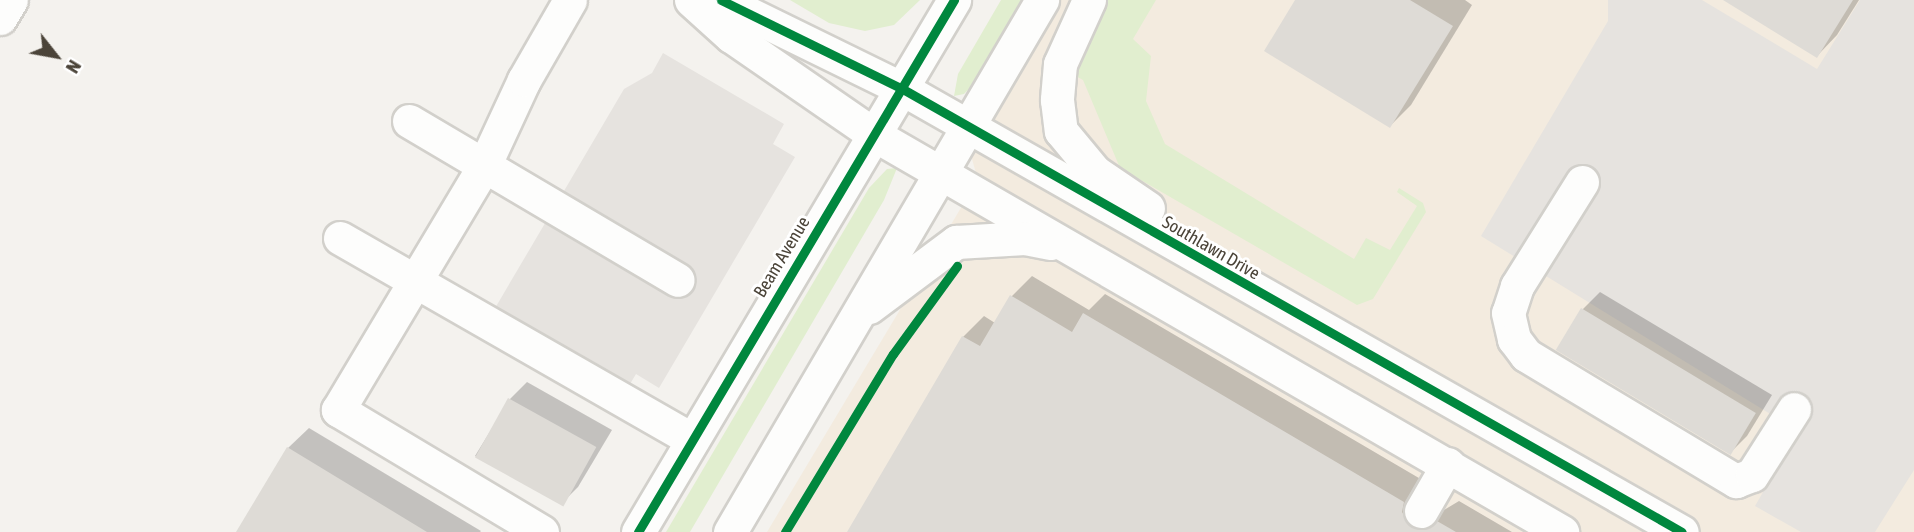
<!DOCTYPE html>
<style>
body{margin:0}
#map{position:relative;width:1914px;height:532px;overflow:hidden;background:#f4f2ee;font-family:"Asap Condensed",sans-serif}
div>[style]{position:absolute}
.commercial>*{inset:0;background:#f3ebdf}
.green>*{inset:0;background:#e1eecf}
.parking>*{inset:0;background:#e6e3df}
.shadow>*{inset:0;background:#0003}
.building>*{inset:0;background:#dedbd6;transform-origin:0 0}
.roads{filter:drop-shadow(2px 0 #d2d0cb) drop-shadow(-2px 0 #d2d0cb) drop-shadow(0 2px #d2d0cb) drop-shadow(0 -2px #d2d0cb)}
.minor>*{height:33px;margin:-16.5px;padding:0 16.5px;transform-origin:16.5px;border-radius:16.5px;background:#fdfdfc}
.cycleway>*{height:9px;margin:-4.5px;padding:0 4.5px;transform-origin:4.5px;border-radius:4.5px;background:#00873e}
span{translate:-50% -50%;white-space:nowrap;text-align:center;line-height:1.15;-webkit-text-stroke:6px #fff;paint-order:stroke}
.street-label{font-size:18px;color:#4b4439}
.north{position:absolute;left:21px;top:21px;width:70px;height:70px;-webkit-text-stroke:5px #fff;paint-order:stroke;rotate:121deg;font-size:19px;font-weight:700;line-height:28px;text-align:center;color:#4b4439}
.north::after{content:'';display:block;margin:auto;width:24px;height:32px;background:#4b4439;clip-path:polygon(50% 0,100% 100%,50% 72%,0 100%)}
</style>
<div id="map">
<div class="commercial">
<div style="clip-path:polygon(1046px 0,1914px 0,1914px 532px,767px 532px,971px 191px,981px 191px,965px 134px)"></div>
</div>
<div class="green">
<div style="clip-path:polygon(790px 0,920px 0,894px 25px,865px 31px,829px 23px)"></div>
<div style="clip-path:polygon(1001px 0,1028px 0,980px 78px,964px 94px,954px 96px,958px 74px)"></div>
<div style="clip-path:polygon(1103px 0,1156px 0,1133px 39px,1151px 56px,1146px 101px,1165px 144px,1354px 259px,1366px 238px,1390px 250px,1417px 206px,1397px 192px,1399px 188px,1423px 203px,1426px 212px,1373px 299px,1357px 305px,1120px 168px,1083px 80px,1072px 74px)"></div>
<div style="clip-path:polygon(897px 168px,884px 200px,690px 532px,666px 532px,869px 188px,887px 169px)"></div>
</div>
<div class="parking">
<div style="clip-path:polygon(1608px 0,1702px 0,1817px 69px,1860px 0,1914px 0,1914px 470px,1875px 532px,1801px 532px,1755px 506px,1798px 431px,1481px 236px,1608px 21px)"></div>
<div style="clip-path:polygon(663px 53px,784px 124px,773px 144px,795px 157px,659px 388px,636px 374px,624px 394px,491px 315px,624px 89px,652px 73px)"></div>
</div>
<div class="shadow">
<div style="clip-path:polygon(1297px 0,1465px 0,1472px 5px,1411px 105px,1390px 126px)"></div>
<div style="clip-path:polygon(1727px 0,1859px 0,1837px 35px,1817px 56px)"></div>
<div style="clip-path:polygon(1032px 276px,1089px 310px,1105px 294px,1424px 481px,1432px 507px,1444px 510px,1459px 501px,1512px 532px,849px 532px,963px 337px,984px 316px,995px 323px,1011px 297px)"></div>
<div style="clip-path:polygon(1600px 292px,1772px 395px,1747px 436px,1730px 453px,1558px 350px,1583px 309px)"></div>
<div style="clip-path:polygon(527px 382px,612px 430px,578px 487px,561px 504px,475px 456px,510px 399px)"></div>
<div style="clip-path:polygon(309px 428px,481px 531px,480px 532px,238px 532px,288px 448px)"></div>
</div>
<div class="building">
<div style="clip-path:polygon(1295px 0,1410px 0,1453px 26px,1390px 128px,1264px 51px)"></div>
<div style="clip-path:polygon(1723px 0,1853px 0,1817px 58px)"></div>
<div style="clip-path:polygon(1010px 295px,1072px 332px,1083px 313px,1404px 502px,1402px 512px,1411px 527px,1422px 530px,1437px 521px,1456px 532px,847px 532px,962px 336px,980px 346px)"></div>
<div style="left:1581px;top:308px;width:204px;height:49px;rotate:31deg"></div>
<div style="left:508px;top:398px;width:101px;height:68px;rotate:29deg"></div>
<div style="clip-path:polygon(287px 447px,427px 532px,236px 532px)"></div>
</div>
<div class="roads">
<div class="minor">
<div style="left:691px;top:0;width:54px;rotate:42deg"></div>
<div style="left:731px;top:36px;width:173px;rotate:34.6deg"></div>
<div style="left:873px;top:134px;width:796px;rotate:30.01deg"></div>
<div style="left:721px;top:0;width:200px;rotate:26.1deg"></div>
<div style="left:901px;top:88px;width:898px;rotate:29.62deg"></div>
<div style="left:1089px;top:0;width:70px;rotate:114.4deg"></div>
<div style="left:1060px;top:64px;width:36px;rotate:95deg"></div>
<div style="left:1057px;top:100px;width:31px;rotate:83deg"></div>
<div style="left:1061px;top:131px;width:53px;rotate:50.3deg"></div>
<div style="left:1095px;top:172px;width:64px;rotate:34.2deg"></div>
<div style="left:0;top:18px;width:21px;rotate:-59deg"></div>
<div style="left:409px;top:121px;width:312px;rotate:30.6deg"></div>
<div style="left:1582px;top:182px;width:123px;rotate:122deg"></div>
<div style="left:1517px;top:286px;width:28px;rotate:108deg"></div>
<div style="left:1508px;top:313px;width:27px;rotate:77deg"></div>
<div style="left:1514px;top:339px;width:20px;rotate:53deg"></div>
<div style="left:1526px;top:355px;width:245px;rotate:31deg"></div>
<div style="left:1736px;top:481px;width:17px;rotate:-21deg"></div>
<div style="left:1752px;top:475px;width:78px;rotate:-57.5deg"></div>
<div style="left:340px;top:238px;width:406px;rotate:29.8deg"></div>
<div style="left:869px;top:307px;width:109px;rotate:-36.8deg"></div>
<div style="left:956px;top:242px;width:69px;rotate:-3.3deg"></div>
<div style="left:1025px;top:238px;width:26px;rotate:11deg"></div>
<div style="left:1421px;top:511px;width:54px;rotate:-60.1deg"></div>
<div style="left:542px;top:532px;width:238px;rotate:-149.1deg"></div>
<div style="left:338px;top:410px;width:284px;rotate:-59.1deg"></div>
<div style="left:484px;top:166px;width:95px;rotate:-65.1deg"></div>
<div style="left:524px;top:80px;width:92px;rotate:-60.1deg"></div>
<div style="left:638px;top:532px;width:619px;rotate:-59.29deg"></div>
<div style="left:730px;top:532px;width:617px;rotate:-59.61deg"></div>
</div>
</div>
<div class="cycleway">
<div style="left:721px;top:0;width:200px;rotate:26.1deg"></div>
<div style="left:901px;top:88px;width:898px;rotate:29.62deg"></div>
<div style="left:638px;top:532px;width:619px;rotate:-59.29deg"></div>
<div style="left:785px;top:532px;width:208px;rotate:-58.8deg"></div>
<div style="left:893px;top:354px;width:109px;rotate:-54deg"></div>
</div>
<div class="street-label">
<span style="left:1211px;top:248px;rotate:30deg">Southlawn Drive</span>
<span style="left:782px;top:257px;rotate:-59deg">Beam Avenue</span>
</div>
<div class="north">N</div>
</div>
